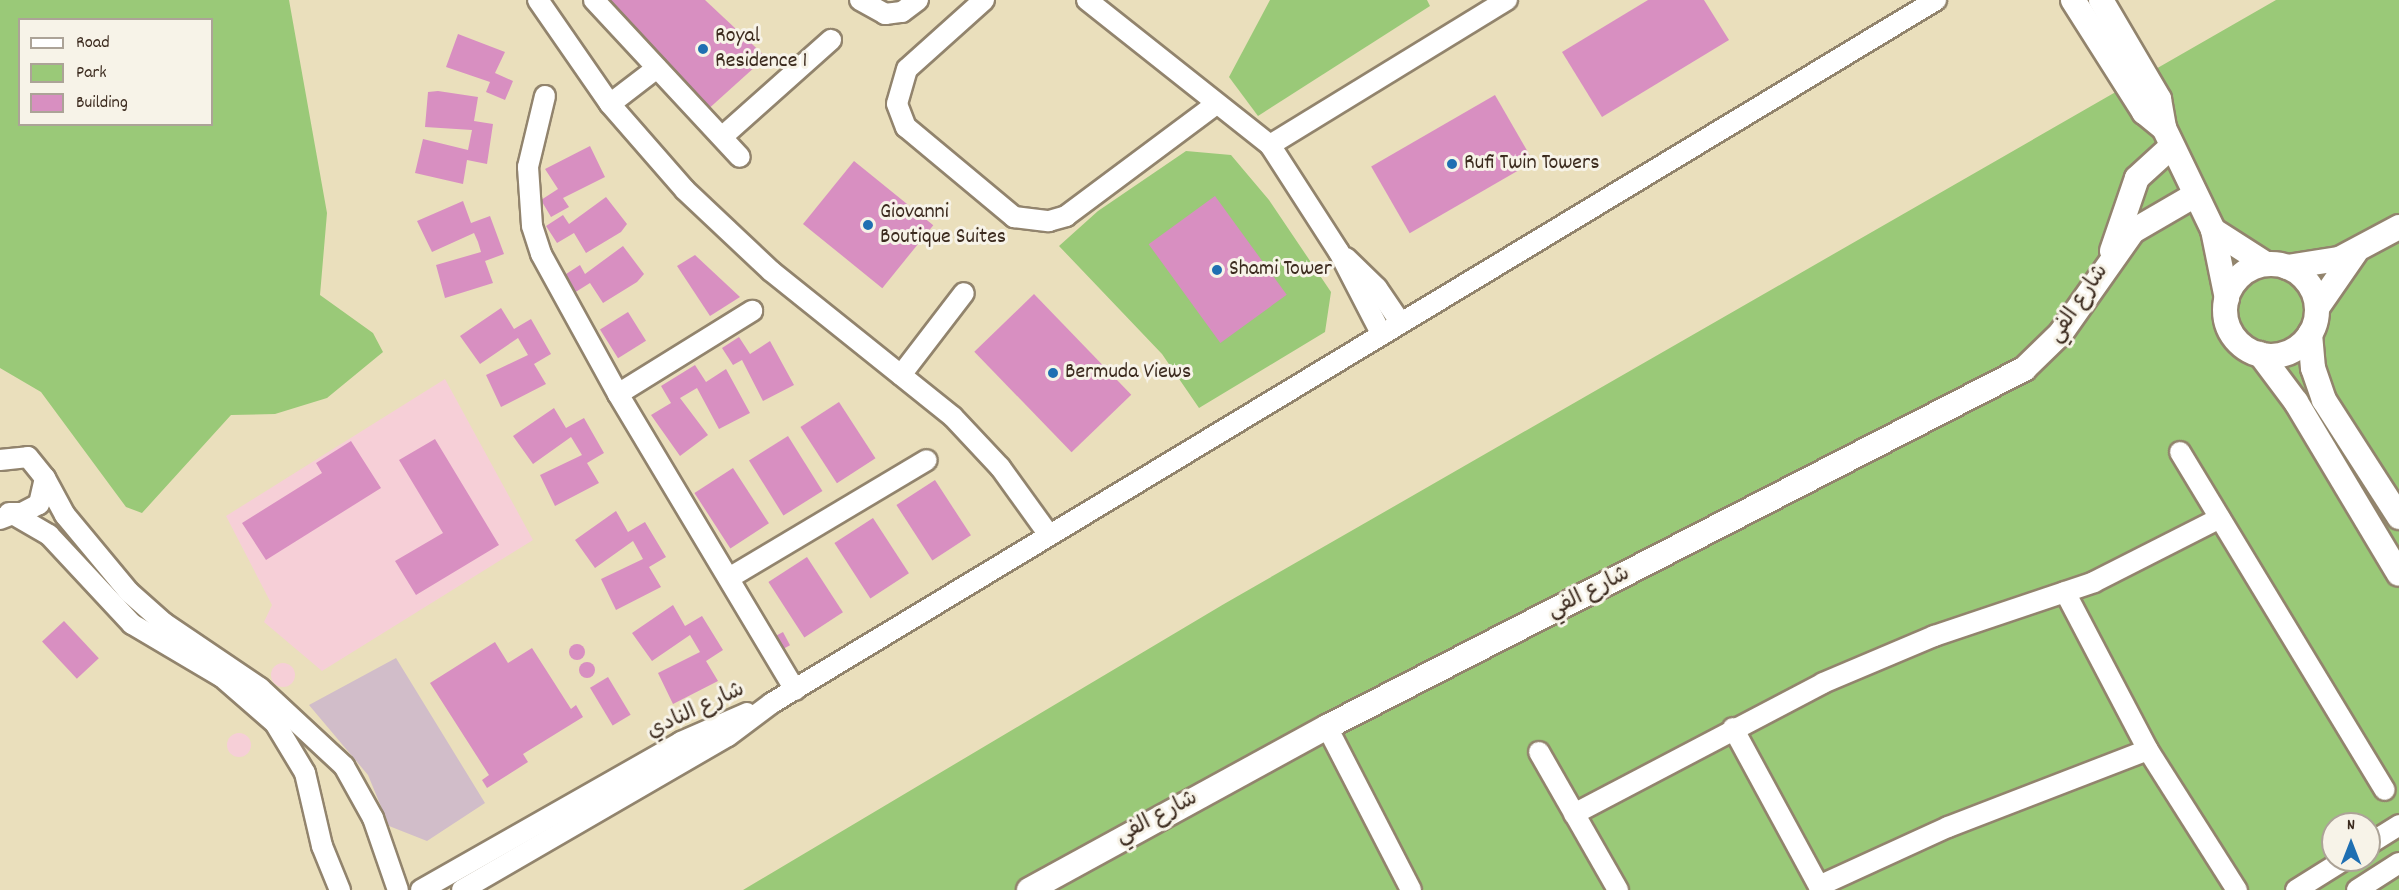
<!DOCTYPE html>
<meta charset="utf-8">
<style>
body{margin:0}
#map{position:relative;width:2399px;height:890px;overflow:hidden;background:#eadfbc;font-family:Dekko,"Playpen Sans Arabic",sans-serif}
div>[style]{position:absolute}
.built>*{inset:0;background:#f6cfd7}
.round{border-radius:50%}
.industrial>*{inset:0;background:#d1bdc9}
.green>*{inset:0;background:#9ac978}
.building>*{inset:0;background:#d88fc1;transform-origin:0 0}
.roads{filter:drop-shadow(2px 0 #92846d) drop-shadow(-2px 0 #92846d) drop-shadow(0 2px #92846d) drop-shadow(0 -2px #92846d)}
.minor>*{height:20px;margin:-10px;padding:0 10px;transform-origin:10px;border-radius:10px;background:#fff}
.tertiary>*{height:24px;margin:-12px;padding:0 12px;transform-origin:12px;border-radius:12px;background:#fff}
.tertiary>.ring{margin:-12px;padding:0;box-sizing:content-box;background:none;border:24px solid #fff;border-radius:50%}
.dots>*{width:16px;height:16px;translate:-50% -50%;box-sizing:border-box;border:3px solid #f7f3e8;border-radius:50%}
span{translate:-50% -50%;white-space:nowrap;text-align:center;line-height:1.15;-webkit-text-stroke:6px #f7f3e8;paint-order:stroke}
.poi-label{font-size:22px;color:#3b2a1e}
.left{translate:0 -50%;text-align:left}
.street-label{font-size:22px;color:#3b2a1e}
.legend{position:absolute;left:18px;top:18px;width:195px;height:108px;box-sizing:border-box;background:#f7f3e8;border:2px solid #aca397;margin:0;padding:8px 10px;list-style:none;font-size:18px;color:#3b2a1e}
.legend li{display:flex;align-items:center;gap:12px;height:30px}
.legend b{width:30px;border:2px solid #aca397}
.north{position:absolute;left:2321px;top:812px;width:60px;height:60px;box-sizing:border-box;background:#f7f3e8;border:2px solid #aca397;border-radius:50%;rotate:0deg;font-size:16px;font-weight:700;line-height:24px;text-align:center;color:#3b2a1e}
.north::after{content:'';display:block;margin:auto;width:21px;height:27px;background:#1f6fb2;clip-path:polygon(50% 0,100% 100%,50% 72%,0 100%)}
</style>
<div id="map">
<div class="built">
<div style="clip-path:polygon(445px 379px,533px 540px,322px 671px,264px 622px,272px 605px,226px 516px)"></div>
<div class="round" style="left:271px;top:663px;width:24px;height:24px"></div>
<div class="round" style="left:227px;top:733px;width:24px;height:24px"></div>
</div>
<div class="industrial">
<div style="clip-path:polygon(396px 658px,485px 803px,427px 841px,389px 826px,368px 775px,309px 705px)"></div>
</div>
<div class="green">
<div style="clip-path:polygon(evenodd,0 0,289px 0,327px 213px,320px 295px,373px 333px,383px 352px,327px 398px,275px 414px,231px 415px,142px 513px,126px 507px,41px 392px,0 368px,0 0,20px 20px,212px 20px,212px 124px,20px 124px,20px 20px)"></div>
<div style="clip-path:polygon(1270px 0,1427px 0,1430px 6px,1258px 116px,1229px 77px)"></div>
<div style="clip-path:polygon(evenodd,2276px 0,2399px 0,2399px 890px,743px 890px,1224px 604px,2276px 0,2333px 824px,2369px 824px,2369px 860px,2333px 860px,2333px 824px)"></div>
<div style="clip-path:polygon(1186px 151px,1231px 155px,1269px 200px,1331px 292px,1325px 332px,1199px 408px,1162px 354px,1059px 246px,1098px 211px)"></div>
</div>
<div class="building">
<div style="clip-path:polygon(603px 0,705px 0,766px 57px,705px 112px)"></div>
<div style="clip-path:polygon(1648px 0,1704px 0,1729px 40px,1602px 117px,1562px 52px)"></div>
<div style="clip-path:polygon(458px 34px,505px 52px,495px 73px,513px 81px,505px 100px,486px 92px,490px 82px,446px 67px)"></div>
<div style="clip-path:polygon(438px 91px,478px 97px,474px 121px,493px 124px,487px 164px,467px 160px,463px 184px,415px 173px,423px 139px,468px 150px,472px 130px,425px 127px,428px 92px)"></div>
<div style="left:1495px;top:95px;width:77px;height:143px;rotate:60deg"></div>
<div style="clip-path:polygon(590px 146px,605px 177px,563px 198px,569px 207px,551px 217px,541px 200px,558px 189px,545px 169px)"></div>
<div style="left:854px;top:161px;width:102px;height:81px;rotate:39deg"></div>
<div style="left:1215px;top:196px;width:122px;height:82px;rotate:54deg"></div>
<div style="clip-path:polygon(606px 197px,627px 224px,621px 232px,586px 253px,574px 233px,557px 243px,546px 226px,563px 215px,569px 224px)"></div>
<div style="clip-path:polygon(463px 201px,471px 223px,490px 216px,504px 254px,485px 261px,493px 283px,445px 298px,436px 265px,481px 252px,478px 242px,474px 233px,432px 252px,417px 221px)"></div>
<div style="clip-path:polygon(623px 246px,644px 274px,637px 282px,603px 303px,590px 283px,574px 293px,563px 276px,580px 265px,585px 274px)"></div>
<div style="clip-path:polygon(695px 255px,740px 297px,710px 316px,677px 266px)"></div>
<div style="left:1034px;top:294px;width:140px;height:83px;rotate:46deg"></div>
<div style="clip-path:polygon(501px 308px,514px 329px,531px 319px,551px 354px,534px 364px,546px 384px,501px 407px,486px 375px,528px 355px,518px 338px,480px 364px,460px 336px)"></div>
<div style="left:628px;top:312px;width:34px;height:33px;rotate:58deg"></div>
<div style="clip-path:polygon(739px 337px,750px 354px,770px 341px,794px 385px,763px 401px,742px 360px,733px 365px,722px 348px)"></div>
<div style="clip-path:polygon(695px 365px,706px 382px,726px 369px,750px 413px,719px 429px,697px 388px,680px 398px,708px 435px,680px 456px,651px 415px,671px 403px,661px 386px)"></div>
<div style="left:839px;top:402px;width:67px;height:46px;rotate:57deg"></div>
<div style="clip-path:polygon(554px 408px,566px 428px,584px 418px,604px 453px,587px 463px,599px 483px,555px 506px,540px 475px,582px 455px,571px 437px,533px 464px,513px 436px)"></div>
<div style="left:788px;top:436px;width:65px;height:46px;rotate:58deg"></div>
<div style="clip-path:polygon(435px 439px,499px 545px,416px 595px,395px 561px,443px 533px,399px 460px)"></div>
<div style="clip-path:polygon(351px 441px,381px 488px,266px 560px,242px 523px,322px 473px,316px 463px)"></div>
<div style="left:733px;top:468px;width:66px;height:46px;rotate:57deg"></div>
<div style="left:935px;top:480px;width:66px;height:46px;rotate:57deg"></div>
<div style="clip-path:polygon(616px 511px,628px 532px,645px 522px,666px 557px,649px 567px,661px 587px,616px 610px,601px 579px,643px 559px,633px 541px,595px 568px,575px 540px)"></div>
<div style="left:873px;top:518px;width:66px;height:46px;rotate:57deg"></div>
<div style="left:807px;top:557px;width:66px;height:46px;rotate:57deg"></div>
<div style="clip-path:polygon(673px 605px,685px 626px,702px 616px,723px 650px,706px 661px,718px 681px,673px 704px,658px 673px,700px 652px,690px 635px,652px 661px,632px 633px)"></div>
<div style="left:64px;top:621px;width:51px;height:30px;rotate:47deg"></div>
<div style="left:783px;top:632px;width:15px;height:9px;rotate:62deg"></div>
<div style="clip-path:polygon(495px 642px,508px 663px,532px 648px,571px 709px,576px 705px,583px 717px,523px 754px,528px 762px,487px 788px,482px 780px,489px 775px,430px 683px)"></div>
<div class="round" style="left:569px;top:644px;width:16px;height:16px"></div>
<div class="round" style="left:579px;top:662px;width:16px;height:16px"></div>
<div style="left:608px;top:677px;width:44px;height:21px;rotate:59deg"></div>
</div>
<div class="roads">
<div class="minor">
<div style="left:538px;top:0;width:126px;rotate:55.3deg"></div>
<div style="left:610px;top:104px;width:114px;rotate:48.9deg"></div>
<div style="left:685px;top:190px;width:118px;rotate:43.3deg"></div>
<div style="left:771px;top:271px;width:233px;rotate:38.7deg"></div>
<div style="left:953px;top:417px;width:69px;rotate:46.8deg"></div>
<div style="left:1000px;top:467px;width:84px;rotate:54.2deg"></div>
<div style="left:594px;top:0;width:214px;rotate:47.1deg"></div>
<div style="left:860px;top:0;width:29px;rotate:29deg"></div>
<div style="left:885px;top:14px;width:17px;rotate:-7deg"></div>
<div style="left:902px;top:12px;width:20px;rotate:-37deg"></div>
<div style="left:984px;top:0;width:103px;rotate:138.1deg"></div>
<div style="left:907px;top:69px;width:36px;rotate:106deg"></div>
<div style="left:897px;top:104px;width:25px;rotate:69deg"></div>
<div style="left:906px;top:127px;width:141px;rotate:39.8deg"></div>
<div style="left:1014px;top:217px;width:35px;rotate:7deg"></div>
<div style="left:1049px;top:221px;width:18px;rotate:-16deg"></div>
<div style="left:1066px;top:216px;width:186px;rotate:-36.7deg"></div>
<div style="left:1087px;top:0;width:233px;rotate:38.4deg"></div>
<div style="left:1270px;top:145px;width:127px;rotate:57.2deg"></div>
<div style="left:1339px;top:252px;width:91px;rotate:62.6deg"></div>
<div style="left:545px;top:96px;width:73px;rotate:103.5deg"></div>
<div style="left:528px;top:167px;width:59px;rotate:86.1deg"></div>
<div style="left:532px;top:226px;width:29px;rotate:72deg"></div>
<div style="left:541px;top:254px;width:160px;rotate:61.2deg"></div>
<div style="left:618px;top:394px;width:345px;rotate:59.1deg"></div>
<div style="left:610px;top:104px;width:59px;rotate:-37.5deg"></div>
<div style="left:722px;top:137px;width:146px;rotate:-41.7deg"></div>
<div style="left:1270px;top:145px;width:278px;rotate:-31.5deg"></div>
<div style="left:1346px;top:258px;width:43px;rotate:44.1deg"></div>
<div style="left:1377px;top:288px;width:41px;rotate:55.9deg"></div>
<div style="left:901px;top:375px;width:103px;rotate:-52.5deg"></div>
<div style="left:618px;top:394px;width:158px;rotate:-31.8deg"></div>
<div style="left:2180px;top:452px;width:395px;rotate:58.8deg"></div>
<div style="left:0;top:460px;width:28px;rotate:-6deg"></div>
<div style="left:28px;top:457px;width:27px;rotate:51deg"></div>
<div style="left:45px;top:478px;width:27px;rotate:103deg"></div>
<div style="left:39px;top:504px;width:19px;rotate:152deg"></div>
<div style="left:22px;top:513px;width:13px;rotate:180deg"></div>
<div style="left:45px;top:478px;width:42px;rotate:61.6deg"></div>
<div style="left:65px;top:515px;width:100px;rotate:50.3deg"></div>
<div style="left:129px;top:592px;width:47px;rotate:41.5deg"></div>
<div style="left:164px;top:623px;width:116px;rotate:34.1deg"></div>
<div style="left:260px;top:688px;width:115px;rotate:42.9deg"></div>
<div style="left:344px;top:766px;width:60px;rotate:60.9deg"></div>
<div style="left:373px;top:818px;width:76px;rotate:70.9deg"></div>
<div style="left:0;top:519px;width:14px;rotate:-21deg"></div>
<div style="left:13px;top:514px;width:42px;rotate:30.3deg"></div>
<div style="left:49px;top:535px;width:122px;rotate:47deg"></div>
<div style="left:132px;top:624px;width:104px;rotate:30.5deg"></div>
<div style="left:222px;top:677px;width:70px;rotate:41deg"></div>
<div style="left:275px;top:723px;width:58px;rotate:59deg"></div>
<div style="left:305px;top:773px;width:75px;rotate:76.9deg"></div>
<div style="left:322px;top:846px;width:48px;rotate:67.8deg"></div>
<div style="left:729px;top:578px;width:230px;rotate:-30.8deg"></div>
<div style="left:2065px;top:592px;width:178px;rotate:62.3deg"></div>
<div style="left:2148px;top:750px;width:166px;rotate:57.6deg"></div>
<div style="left:1327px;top:727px;width:183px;rotate:62.7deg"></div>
<div style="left:1733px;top:728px;width:184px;rotate:61.5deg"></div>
<div style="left:1539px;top:752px;width:159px;rotate:60.2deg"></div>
<div style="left:1574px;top:814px;width:281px;rotate:-27.7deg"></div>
<div style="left:1823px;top:683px;width:121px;rotate:-22.9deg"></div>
<div style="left:1934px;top:636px;width:169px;rotate:-18.6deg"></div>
<div style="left:2094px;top:582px;width:141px;rotate:-26.9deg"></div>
<div style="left:2369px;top:844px;width:36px;rotate:-32deg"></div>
<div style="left:1819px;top:886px;width:142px;rotate:-24.6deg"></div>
<div style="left:1948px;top:827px;width:214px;rotate:-21.1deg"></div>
<div style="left:421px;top:890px;width:299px;rotate:-29.6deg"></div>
<div style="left:681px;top:742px;width:72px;rotate:-23.7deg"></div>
<div style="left:462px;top:890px;width:307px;rotate:-30.1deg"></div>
<div style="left:728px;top:736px;width:55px;rotate:-36.9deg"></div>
<div style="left:772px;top:703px;width:1360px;rotate:-31.13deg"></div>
<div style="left:2296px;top:890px;width:57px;rotate:-32deg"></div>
<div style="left:2357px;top:890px;width:50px;rotate:-32.7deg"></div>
</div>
<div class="tertiary">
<div style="left:2073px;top:0;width:133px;rotate:57.6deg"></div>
<div style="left:2144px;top:112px;width:26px;rotate:39deg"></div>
<div style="left:2101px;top:0;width:115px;rotate:59.6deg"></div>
<div style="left:2159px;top:99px;width:29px;rotate:80deg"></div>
<div style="left:2164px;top:128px;width:113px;rotate:64.3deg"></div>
<div style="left:2213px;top:230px;width:70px;rotate:78.5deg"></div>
<div style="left:2213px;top:230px;width:63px;rotate:32.7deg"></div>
<div style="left:2112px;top:251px;width:77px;rotate:-71.1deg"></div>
<div style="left:2137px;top:178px;width:47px;rotate:-42.4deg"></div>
<div class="ring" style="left:2225px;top:264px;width:68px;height:68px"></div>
<div style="left:2287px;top:267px;width:53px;rotate:-8.7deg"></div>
<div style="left:2339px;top:259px;width:68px;rotate:-28.1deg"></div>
<div style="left:2317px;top:308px;width:67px;rotate:-55.4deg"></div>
<div style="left:2310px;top:334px;width:34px;rotate:85deg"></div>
<div style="left:2313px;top:368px;width:34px;rotate:71deg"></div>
<div style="left:2324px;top:400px;width:139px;rotate:57.3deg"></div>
<div style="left:2260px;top:354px;width:60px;rotate:53.1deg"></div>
<div style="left:2296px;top:402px;width:200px;rotate:59.1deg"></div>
<div style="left:1029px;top:890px;width:340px;rotate:-28.7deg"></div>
<div style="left:1327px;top:727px;width:784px;rotate:-27.19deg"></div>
<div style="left:2024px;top:369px;width:52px;rotate:-44.2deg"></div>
<div style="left:2061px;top:333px;width:125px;rotate:-54.8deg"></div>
<div style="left:2133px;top:231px;width:72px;rotate:-30.1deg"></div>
</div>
</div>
<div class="dots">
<div style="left:703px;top:49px;background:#1f6fb2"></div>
<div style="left:1452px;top:164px;background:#1f6fb2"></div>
<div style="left:868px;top:225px;background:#1f6fb2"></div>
<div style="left:1217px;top:270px;background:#1f6fb2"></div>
<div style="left:1053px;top:373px;background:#1f6fb2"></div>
</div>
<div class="poi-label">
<span class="left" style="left:715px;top:49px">Royal<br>Residence 1</span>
<span class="left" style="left:1464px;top:164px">Rufi Twin Towers</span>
<span class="left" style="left:880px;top:225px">Giovanni<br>Boutique Suites</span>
<span class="left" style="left:1229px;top:270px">Shami Tower</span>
<span class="left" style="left:1065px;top:373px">Bermuda Views</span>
</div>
<div class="street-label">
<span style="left:2079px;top:304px;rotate:-56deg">شارع الفي</span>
<span style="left:1589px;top:593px;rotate:-27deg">شارع الفي</span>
<span style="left:696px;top:711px;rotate:-25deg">شارع النادي</span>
<span style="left:1157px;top:818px;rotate:-28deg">شارع الفي</span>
</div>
<ul class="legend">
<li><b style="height:8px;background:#fff"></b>Road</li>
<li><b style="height:16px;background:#9ac978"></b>Park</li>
<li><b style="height:16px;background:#d88fc1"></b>Building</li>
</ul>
<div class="north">N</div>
</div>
